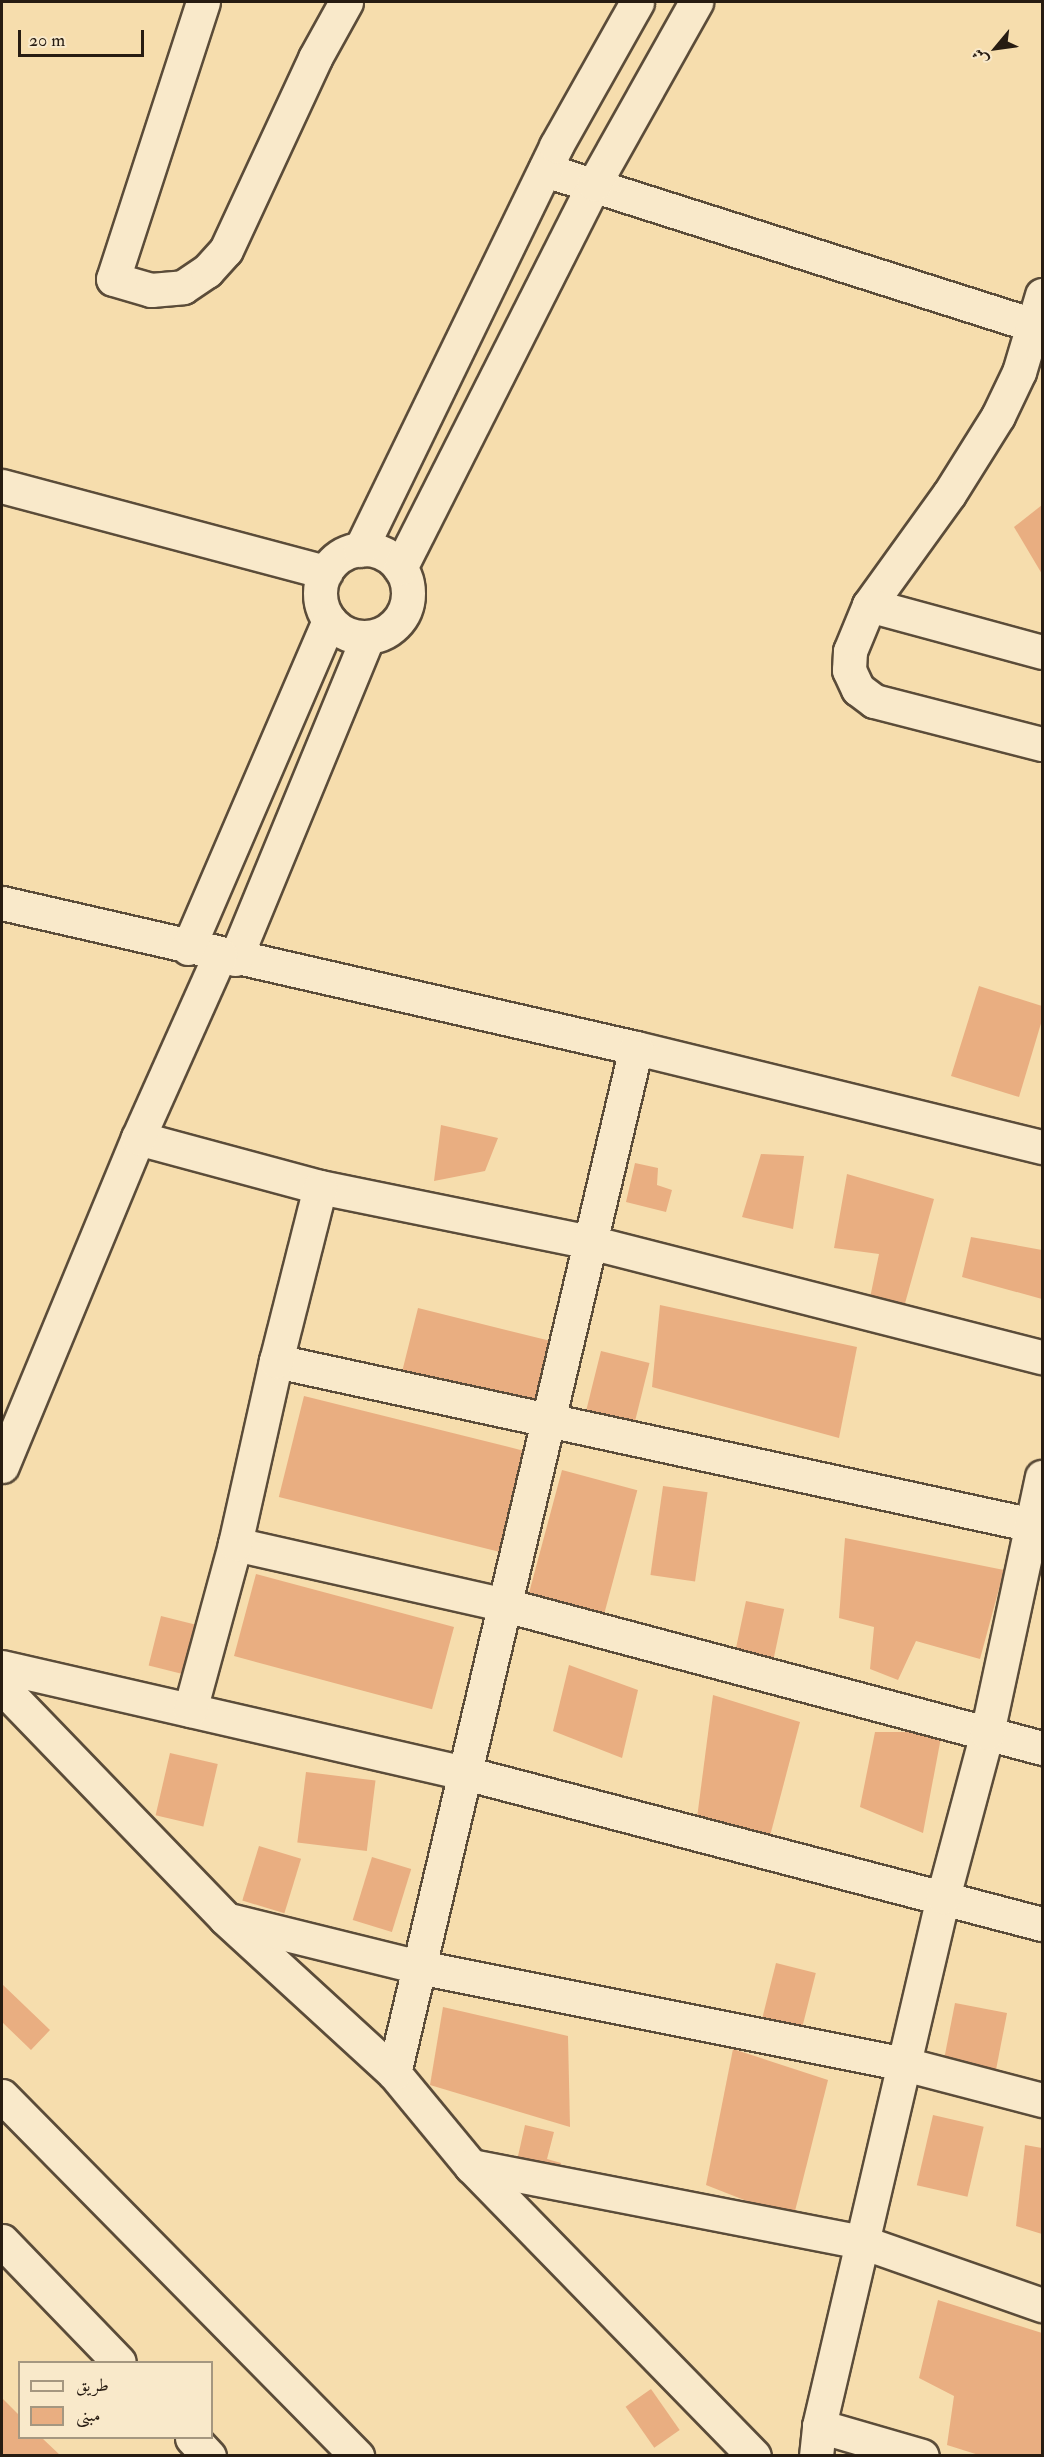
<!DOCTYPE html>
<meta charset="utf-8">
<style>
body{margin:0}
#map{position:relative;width:1044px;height:2457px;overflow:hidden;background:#f6ddad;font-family:"IM FELL Double Pica",Amiri,serif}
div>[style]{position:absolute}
.building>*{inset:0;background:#e9ae81;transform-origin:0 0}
.roads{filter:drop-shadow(2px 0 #5b4c39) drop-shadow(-2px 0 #5b4c39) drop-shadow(0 2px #5b4c39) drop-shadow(0 -2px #5b4c39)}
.minor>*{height:33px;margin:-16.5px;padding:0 16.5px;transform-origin:16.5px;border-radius:16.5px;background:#f9e9ca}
.minor>.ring{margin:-16.5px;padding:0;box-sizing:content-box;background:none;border:33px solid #f9e9ca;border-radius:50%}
span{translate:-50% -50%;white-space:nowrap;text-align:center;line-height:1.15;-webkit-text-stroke:4.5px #f9e9ca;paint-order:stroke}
.frame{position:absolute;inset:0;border:3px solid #271c12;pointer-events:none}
.legend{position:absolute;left:18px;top:2361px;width:195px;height:78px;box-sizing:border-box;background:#f9e9ca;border:2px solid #a59780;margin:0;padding:8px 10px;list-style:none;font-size:18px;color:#271c12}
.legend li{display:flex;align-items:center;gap:12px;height:30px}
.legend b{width:30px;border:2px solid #a59780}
.north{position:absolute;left:966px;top:18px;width:60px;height:60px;-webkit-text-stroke:4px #f9e9ca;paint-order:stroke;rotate:241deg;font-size:16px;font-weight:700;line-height:24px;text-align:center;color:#271c12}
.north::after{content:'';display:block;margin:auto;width:21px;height:27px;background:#271c12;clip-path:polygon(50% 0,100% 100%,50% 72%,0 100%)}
.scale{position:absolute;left:18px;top:30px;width:126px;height:27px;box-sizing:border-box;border:3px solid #271c12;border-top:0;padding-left:8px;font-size:18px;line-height:21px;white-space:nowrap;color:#271c12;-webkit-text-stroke:4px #f9e9ca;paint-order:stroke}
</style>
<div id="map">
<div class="building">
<div style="clip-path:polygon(1042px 505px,1042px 574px,1014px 527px)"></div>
<div style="clip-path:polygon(979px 986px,1042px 1006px,1042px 1020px,1019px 1097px,951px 1076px)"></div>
<div style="clip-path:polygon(441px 1125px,498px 1138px,485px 1171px,434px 1181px)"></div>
<div style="clip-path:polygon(761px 1154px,804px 1156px,793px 1229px,742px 1217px)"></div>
<div style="clip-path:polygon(635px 1163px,658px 1168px,657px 1185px,672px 1190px,666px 1212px,626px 1202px)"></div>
<div style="clip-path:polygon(847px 1174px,934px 1199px,904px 1307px,870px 1298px,879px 1254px,834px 1248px)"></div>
<div style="clip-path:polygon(971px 1237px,1042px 1250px,1042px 1299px,962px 1277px)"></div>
<div style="clip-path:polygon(660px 1305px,857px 1347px,839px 1438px,652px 1387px)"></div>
<div style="left:418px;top:1308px;width:141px;height:65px;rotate:14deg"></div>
<div style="left:601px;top:1351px;width:50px;height:68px;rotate:14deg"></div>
<div style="left:304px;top:1396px;width:228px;height:104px;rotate:14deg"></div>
<div style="left:562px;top:1470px;width:78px;height:129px;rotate:15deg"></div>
<div style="left:663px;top:1486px;width:45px;height:90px;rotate:8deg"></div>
<div style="clip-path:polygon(845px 1538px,1004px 1570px,980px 1659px,916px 1641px,898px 1680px,870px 1669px,874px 1627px,839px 1618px)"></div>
<div style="left:256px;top:1574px;width:205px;height:85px;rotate:15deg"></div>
<div style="left:746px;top:1601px;width:39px;height:56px;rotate:12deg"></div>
<div style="left:161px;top:1616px;width:37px;height:51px;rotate:14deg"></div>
<div style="clip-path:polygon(569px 1665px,638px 1690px,622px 1758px,553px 1731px)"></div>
<div style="clip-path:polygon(713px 1695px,800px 1722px,770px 1836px,697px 1818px)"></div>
<div style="clip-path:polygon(875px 1732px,942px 1732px,923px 1833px,860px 1807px)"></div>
<div style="left:170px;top:1753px;width:49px;height:64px;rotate:13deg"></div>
<div style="left:306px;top:1772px;width:70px;height:71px;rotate:7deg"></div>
<div style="left:259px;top:1846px;width:44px;height:57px;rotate:17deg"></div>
<div style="left:372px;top:1857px;width:41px;height:66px;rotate:17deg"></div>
<div style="left:776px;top:1963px;width:41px;height:68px;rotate:14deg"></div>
<div style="clip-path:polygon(2px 1984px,50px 2030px,31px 2050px,2px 2022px)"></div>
<div style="left:955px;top:2003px;width:53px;height:70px;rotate:11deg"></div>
<div style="clip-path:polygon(443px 2007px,568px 2036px,570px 2127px,430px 2085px)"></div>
<div style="clip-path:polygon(733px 2049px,828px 2080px,793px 2219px,706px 2185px)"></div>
<div style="left:933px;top:2115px;width:52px;height:72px;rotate:13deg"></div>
<div style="clip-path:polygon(525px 2125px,554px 2132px,547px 2159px,561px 2163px,557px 2175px,516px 2165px)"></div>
<div style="clip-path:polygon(1025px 2145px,1042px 2148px,1042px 2234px,1016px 2226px)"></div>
<div style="clip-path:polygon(938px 2300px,1042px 2333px,1042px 2456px,982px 2456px,947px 2445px,954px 2396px,919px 2378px)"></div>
<div style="left:651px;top:2389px;width:50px;height:31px;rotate:55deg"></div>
<div style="clip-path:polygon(2px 2398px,20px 2416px,20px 2438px,42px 2438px,61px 2456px,2px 2456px)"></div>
</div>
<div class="roads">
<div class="minor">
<div style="left:203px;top:2px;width:291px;rotate:108deg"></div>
<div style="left:113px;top:279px;width:40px;rotate:16deg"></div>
<div style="left:151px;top:290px;width:32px;rotate:-5deg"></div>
<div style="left:183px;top:287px;width:29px;rotate:-34deg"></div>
<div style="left:207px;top:271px;width:28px;rotate:-48deg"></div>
<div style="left:226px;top:250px;width:212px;rotate:-65.1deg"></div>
<div style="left:315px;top:58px;width:64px;rotate:-61deg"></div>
<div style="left:545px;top:170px;width:512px;rotate:17.62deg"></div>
<div style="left:1042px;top:295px;width:80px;rotate:106.6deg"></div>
<div style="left:1019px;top:372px;width:49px;rotate:115.5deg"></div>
<div style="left:998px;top:416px;width:92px;rotate:122.1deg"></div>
<div style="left:949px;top:494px;width:137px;rotate:125.8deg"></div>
<div style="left:869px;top:605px;width:179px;rotate:15.2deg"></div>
<div style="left:2px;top:486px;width:335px;rotate:14.9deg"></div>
<div class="ring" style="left:320px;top:549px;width:55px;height:55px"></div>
<div style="left:360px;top:550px;width:449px;rotate:-64.1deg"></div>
<div style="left:556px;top:146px;width:165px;rotate:-60.6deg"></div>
<div style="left:400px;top:568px;width:430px;rotate:-63.2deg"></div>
<div style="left:594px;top:184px;width:209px;rotate:-60.7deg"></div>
<div style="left:869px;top:605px;width:50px;rotate:112.4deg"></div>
<div style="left:850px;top:651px;width:19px;rotate:93deg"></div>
<div style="left:849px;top:670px;width:21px;rotate:65deg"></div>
<div style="left:858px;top:689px;width:20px;rotate:37deg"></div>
<div style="left:874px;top:701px;width:173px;rotate:14.4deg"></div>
<div style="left:2px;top:903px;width:650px;rotate:12.88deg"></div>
<div style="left:636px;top:1048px;width:418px;rotate:13.7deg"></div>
<div style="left:188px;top:948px;width:357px;rotate:-66.7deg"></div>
<div style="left:235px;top:959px;width:348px;rotate:-67.6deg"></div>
<div style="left:138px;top:1138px;width:188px;rotate:15.1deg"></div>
<div style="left:320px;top:1187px;width:276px;rotate:11.5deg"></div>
<div style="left:590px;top:1242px;width:466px;rotate:14.3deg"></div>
<div style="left:276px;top:1361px;width:784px;rotate:12.23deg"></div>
<div style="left:2px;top:1466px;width:355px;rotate:-67.5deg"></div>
<div style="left:138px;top:1138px;width:201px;rotate:-65.9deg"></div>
<div style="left:235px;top:1544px;width:277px;rotate:12.7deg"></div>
<div style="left:505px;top:1605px;width:556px;rotate:14.91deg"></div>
<div style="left:2px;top:1667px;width:475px;rotate:12.9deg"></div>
<div style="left:465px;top:1773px;width:596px;rotate:14.67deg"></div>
<div style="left:2px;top:1687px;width:321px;rotate:46deg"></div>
<div style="left:225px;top:1918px;width:229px;rotate:42.5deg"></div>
<div style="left:394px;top:2073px;width:121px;rotate:50.4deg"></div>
<div style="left:471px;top:2166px;width:405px;rotate:45.7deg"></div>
<div style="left:190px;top:1710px;width:172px;rotate:-74.8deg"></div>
<div style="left:235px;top:1544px;width:188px;rotate:-77.4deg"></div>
<div style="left:276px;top:1361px;width:179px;rotate:-75.8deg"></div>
<div style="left:229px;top:1920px;width:196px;rotate:13.9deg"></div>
<div style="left:419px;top:1967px;width:495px;rotate:11.3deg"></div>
<div style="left:904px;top:2064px;width:143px;rotate:14.6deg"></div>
<div style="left:394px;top:2073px;width:1053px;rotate:-76.72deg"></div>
<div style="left:2px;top:2096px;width:506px;rotate:45.4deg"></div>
<div style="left:471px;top:2166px;width:398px;rotate:11deg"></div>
<div style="left:862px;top:2242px;width:191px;rotate:19.3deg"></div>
<div style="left:2px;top:2241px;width:168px;rotate:46deg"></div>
<div style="left:819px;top:2426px;width:107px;rotate:16.2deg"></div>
<div style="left:192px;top:2438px;width:25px;rotate:47deg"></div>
<div style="left:816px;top:2456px;width:30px;rotate:-84deg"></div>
<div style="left:819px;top:2426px;width:543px;rotate:-76.81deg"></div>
<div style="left:943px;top:1897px;width:170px;rotate:-75deg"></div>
<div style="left:987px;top:1733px;width:262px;rotate:-77.9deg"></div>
</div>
</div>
<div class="frame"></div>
<ul class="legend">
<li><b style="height:8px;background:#f9e9ca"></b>طريق</li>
<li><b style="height:16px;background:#e9ae81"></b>مبنى</li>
</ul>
<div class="north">ش</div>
<div class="scale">20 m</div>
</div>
